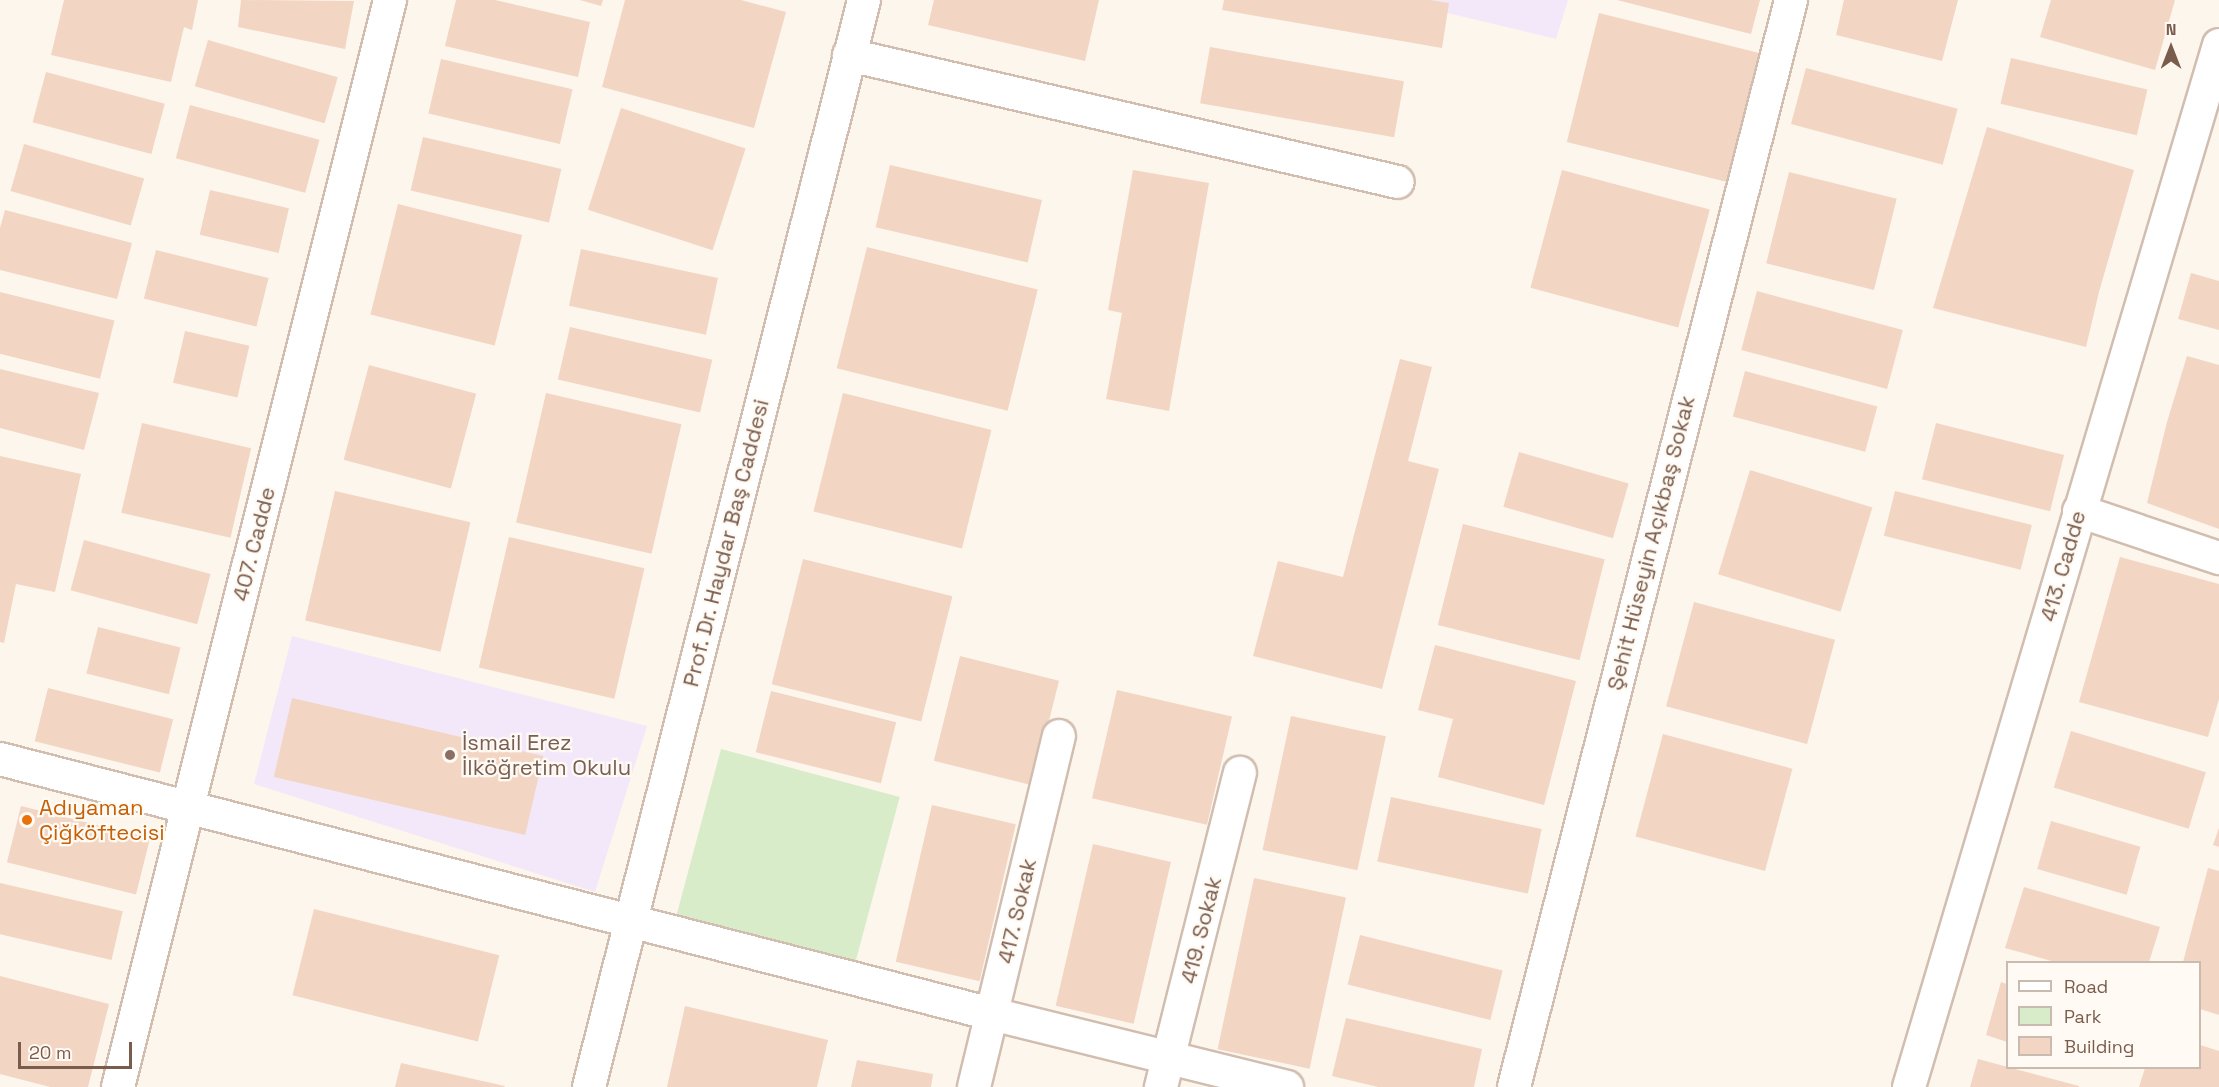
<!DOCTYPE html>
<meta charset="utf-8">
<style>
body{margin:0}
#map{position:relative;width:2219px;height:1087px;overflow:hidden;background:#fdf6ec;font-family:"Space Grotesk",sans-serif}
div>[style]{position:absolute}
.education>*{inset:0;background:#f3e8fa}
.green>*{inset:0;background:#d8ecc9;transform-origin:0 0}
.building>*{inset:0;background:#f3d5c3;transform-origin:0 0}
.roads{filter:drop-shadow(2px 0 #d1beb0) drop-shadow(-2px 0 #d1beb0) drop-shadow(0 2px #d1beb0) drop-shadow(0 -2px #d1beb0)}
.street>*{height:32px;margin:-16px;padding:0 16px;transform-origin:16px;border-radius:16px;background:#fff}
.dots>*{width:16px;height:16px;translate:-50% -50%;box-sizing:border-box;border:3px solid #fffaf3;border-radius:50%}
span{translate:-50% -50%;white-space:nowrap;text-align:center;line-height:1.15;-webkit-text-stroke:4.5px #fffaf3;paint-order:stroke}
.street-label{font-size:22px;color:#7a5c4d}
.education-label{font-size:22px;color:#785e54}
.left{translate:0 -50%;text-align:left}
.food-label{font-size:22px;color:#c56008}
.legend{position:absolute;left:2006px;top:961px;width:195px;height:108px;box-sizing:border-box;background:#fffaf3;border:2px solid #cabbb1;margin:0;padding:8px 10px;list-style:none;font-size:18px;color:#7a5c4d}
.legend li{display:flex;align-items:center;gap:12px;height:30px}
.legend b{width:30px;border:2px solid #cabbb1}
.north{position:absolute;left:2141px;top:18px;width:60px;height:60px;-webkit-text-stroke:4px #fffaf3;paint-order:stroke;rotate:0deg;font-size:16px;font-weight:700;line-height:24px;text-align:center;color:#7a5c4d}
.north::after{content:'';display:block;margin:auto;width:21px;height:27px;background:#7a5c4d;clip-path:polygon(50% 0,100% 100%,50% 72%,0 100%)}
.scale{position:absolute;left:18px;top:1042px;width:114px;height:27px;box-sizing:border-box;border:3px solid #7a5c4d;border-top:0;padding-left:8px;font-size:18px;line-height:21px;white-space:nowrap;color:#7a5c4d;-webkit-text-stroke:4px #fffaf3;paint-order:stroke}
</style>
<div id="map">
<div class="education">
<div style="clip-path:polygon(1394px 0,1568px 0,1556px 39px)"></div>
<div style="clip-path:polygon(292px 636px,647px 726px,595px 892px,254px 784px)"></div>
</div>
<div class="green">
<div style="left:721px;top:749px;width:185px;height:171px;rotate:15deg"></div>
</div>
<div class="building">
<div style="clip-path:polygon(64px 0,198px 0,192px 30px,184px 27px,171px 82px,51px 55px)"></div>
<div style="clip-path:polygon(241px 0,354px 1px,345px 49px,238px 27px)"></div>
<div style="clip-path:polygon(456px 0,495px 0,590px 22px,578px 77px,445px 46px)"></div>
<div style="clip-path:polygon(580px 0,603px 0,601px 6px)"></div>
<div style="clip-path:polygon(625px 0,741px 0,786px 12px,754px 128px,602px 87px)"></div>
<div style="clip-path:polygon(934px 0,1099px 0,1085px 61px,928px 25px)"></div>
<div style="clip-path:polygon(1224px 0,1430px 0,1449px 3px,1442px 48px,1222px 10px)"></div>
<div style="clip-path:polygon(1617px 0,1760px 0,1751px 34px)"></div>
<div style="clip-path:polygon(1844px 0,1958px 0,1942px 61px,1836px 35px)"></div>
<div style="clip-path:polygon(2051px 0,2175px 0,2155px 70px,2040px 37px)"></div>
<div style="left:1599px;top:13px;width:165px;height:133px;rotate:14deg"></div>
<div style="left:208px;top:40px;width:135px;height:48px;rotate:16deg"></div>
<div style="left:1210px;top:47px;width:197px;height:57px;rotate:10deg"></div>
<div style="left:2011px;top:58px;width:140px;height:47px;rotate:13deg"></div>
<div style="left:441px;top:59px;width:135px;height:56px;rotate:13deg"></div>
<div style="left:1806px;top:68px;width:157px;height:58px;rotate:15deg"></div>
<div style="left:46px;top:72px;width:123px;height:52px;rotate:15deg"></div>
<div style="left:190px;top:105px;width:134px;height:55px;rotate:15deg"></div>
<div style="left:621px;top:108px;width:131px;height:107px;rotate:18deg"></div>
<div style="clip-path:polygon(1987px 127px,2134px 170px,2099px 292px,2086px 347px,1933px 308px)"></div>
<div style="left:423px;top:137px;width:142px;height:55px;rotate:13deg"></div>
<div style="left:24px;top:144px;width:125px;height:49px;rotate:16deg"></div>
<div style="left:890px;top:165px;width:156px;height:64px;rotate:13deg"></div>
<div style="clip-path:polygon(1133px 170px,1209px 183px,1169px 411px,1106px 399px,1122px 313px,1108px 310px)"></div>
<div style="left:1562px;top:170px;width:153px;height:122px;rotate:15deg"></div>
<div style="left:1789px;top:172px;width:111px;height:94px;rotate:14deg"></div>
<div style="left:210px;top:190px;width:81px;height:46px;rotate:13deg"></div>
<div style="left:398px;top:204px;width:128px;height:114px;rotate:14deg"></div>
<div style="clip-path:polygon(5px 210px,132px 243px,117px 299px,0 270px,0 228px)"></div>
<div style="left:867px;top:247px;width:176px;height:125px;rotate:14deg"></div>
<div style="left:581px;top:249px;width:140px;height:58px;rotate:12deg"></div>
<div style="left:156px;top:250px;width:116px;height:50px;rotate:14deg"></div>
<div style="clip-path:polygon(2191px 273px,2219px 281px,2219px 330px,2178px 319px)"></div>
<div style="left:1757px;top:291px;width:151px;height:61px;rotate:15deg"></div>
<div style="left:0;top:292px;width:118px;height:60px;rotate:14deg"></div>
<div style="left:570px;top:327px;width:146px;height:54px;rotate:13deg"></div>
<div style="left:185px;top:331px;width:66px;height:53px;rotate:13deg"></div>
<div style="clip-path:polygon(2187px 356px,2219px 365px,2219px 529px,2147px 503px,2167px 422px)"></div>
<div style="clip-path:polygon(1400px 359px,1432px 367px,1408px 461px,1439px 469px,1382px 689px,1253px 656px,1278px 561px,1343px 577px)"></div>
<div style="left:369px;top:365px;width:111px;height:98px;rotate:15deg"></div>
<div style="clip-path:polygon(0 369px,99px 393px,84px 450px,0 428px)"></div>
<div style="left:1745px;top:371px;width:137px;height:47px;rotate:15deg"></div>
<div style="left:546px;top:393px;width:139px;height:133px;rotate:13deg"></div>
<div style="left:843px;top:393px;width:153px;height:122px;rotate:14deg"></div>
<div style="left:142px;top:423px;width:112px;height:92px;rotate:13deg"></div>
<div style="left:1936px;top:423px;width:132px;height:58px;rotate:14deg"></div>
<div style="left:1519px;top:452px;width:114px;height:57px;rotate:16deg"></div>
<div style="clip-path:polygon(0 456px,81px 474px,55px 592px,16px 584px,4px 643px,0 642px)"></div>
<div style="left:1750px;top:470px;width:128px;height:109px;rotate:17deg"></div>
<div style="left:335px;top:491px;width:139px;height:133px;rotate:13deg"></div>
<div style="left:1895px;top:491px;width:141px;height:46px;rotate:14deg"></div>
<div style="left:1463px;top:524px;width:146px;height:104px;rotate:14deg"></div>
<div style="left:509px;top:537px;width:139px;height:134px;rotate:13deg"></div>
<div style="left:84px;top:540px;width:131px;height:52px;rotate:15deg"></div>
<div style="clip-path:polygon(2120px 557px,2219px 584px,2219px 699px,2208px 737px,2079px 702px)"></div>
<div style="left:803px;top:559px;width:154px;height:129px;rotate:14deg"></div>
<div style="left:1694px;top:602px;width:146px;height:108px;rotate:15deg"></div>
<div style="left:98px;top:627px;width:85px;height:48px;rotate:14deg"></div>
<div style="clip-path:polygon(1435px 645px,1576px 681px,1544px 805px,1438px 777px,1453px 719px,1418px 710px)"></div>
<div style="left:960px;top:656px;width:102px;height:108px;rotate:14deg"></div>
<div style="left:48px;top:688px;width:129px;height:55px;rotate:14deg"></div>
<div style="left:1117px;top:690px;width:118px;height:111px;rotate:13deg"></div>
<div style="left:771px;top:691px;width:129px;height:63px;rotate:14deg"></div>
<div style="left:292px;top:698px;width:258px;height:81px;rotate:13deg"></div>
<div style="left:1291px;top:716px;width:97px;height:137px;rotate:12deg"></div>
<div style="left:2071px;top:731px;width:141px;height:59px;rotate:17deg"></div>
<div style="left:1663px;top:734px;width:134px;height:106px;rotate:15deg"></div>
<div style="left:1391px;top:797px;width:154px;height:66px;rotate:12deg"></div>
<div style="left:932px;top:805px;width:86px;height:161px;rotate:13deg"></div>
<div style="left:21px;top:806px;width:133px;height:58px;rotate:14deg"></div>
<div style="left:2051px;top:821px;width:93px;height:50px;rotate:16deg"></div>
<div style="clip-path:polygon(2219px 828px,2219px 847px,2213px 845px)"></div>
<div style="left:1093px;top:844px;width:80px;height:166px;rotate:13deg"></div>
<div style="clip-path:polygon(2208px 868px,2219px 871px,2219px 1015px,2200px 1009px,2200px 962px,2183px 962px)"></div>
<div style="left:1254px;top:878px;width:94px;height:175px;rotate:12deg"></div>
<div style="left:0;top:883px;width:126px;height:50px;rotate:13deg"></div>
<div style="clip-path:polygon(2024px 887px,2160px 927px,2149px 962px,2055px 962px,2005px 948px)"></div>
<div style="left:314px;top:909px;width:191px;height:89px;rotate:14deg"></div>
<div style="left:1360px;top:935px;width:147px;height:51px;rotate:14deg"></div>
<div style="clip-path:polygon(0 976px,109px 1004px,88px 1087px,50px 1087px,0 1074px)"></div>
<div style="clip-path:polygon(2001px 982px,2007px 984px,2007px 1042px,1986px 1035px)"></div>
<div style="clip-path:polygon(685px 1006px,828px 1040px,817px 1087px,667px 1087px)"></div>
<div style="clip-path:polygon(1346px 1018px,1482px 1049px,1474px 1087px,1378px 1087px,1332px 1076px)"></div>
<div style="clip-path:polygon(2200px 1045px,2219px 1051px,2219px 1087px,2139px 1087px,2145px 1068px,2199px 1068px)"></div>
<div style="clip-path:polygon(1978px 1059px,2079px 1086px,2079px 1087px,1970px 1087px)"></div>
<div style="clip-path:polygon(857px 1060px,933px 1074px,931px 1087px,851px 1087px)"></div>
<div style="clip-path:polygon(401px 1063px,505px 1086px,504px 1087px,395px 1087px)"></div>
</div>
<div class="roads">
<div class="street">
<div style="left:849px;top:55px;width:563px;rotate:13.03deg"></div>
<div style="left:2079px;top:511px;width:148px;rotate:18.6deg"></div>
<div style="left:0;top:759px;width:1024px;rotate:14.42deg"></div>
<div style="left:992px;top:1014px;width:304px;rotate:13.9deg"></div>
<div style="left:118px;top:1087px;width:1121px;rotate:-75.95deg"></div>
<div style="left:589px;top:1087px;width:1121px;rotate:-75.8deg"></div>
<div style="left:974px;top:1087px;width:361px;rotate:-76.4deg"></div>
<div style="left:1161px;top:1087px;width:324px;rotate:-75.9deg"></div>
<div style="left:1514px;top:1087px;width:1122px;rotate:-75.7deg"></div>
<div style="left:1909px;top:1087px;width:1087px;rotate:-73.43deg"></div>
</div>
</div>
<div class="dots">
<div style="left:450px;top:755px;background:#8d6e63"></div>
<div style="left:27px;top:820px;background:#e8710a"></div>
</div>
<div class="street-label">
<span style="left:726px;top:543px;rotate:-76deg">Prof. Dr. Haydar Baş Caddesi</span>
<span style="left:1651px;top:543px;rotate:-76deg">Şehit Hüseyin Açıkbaş Sokak</span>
<span style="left:254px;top:544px;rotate:-76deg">407. Cadde</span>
<span style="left:2063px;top:566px;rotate:-74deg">413. Cadde</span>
<span style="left:1017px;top:911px;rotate:-77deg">417. Sokak</span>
<span style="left:1201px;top:930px;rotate:-76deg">419. Sokak</span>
</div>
<div class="education-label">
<span class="left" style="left:462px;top:755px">İsmail Erez<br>İlköğretim Okulu</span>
</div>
<div class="food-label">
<span class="left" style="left:39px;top:820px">Adıyaman<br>Çiğköftecisi</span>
</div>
<ul class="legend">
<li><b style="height:8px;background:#fff"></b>Road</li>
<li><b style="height:16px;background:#d8ecc9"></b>Park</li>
<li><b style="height:16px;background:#f3d5c3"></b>Building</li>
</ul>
<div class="north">N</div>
<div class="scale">20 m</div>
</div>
